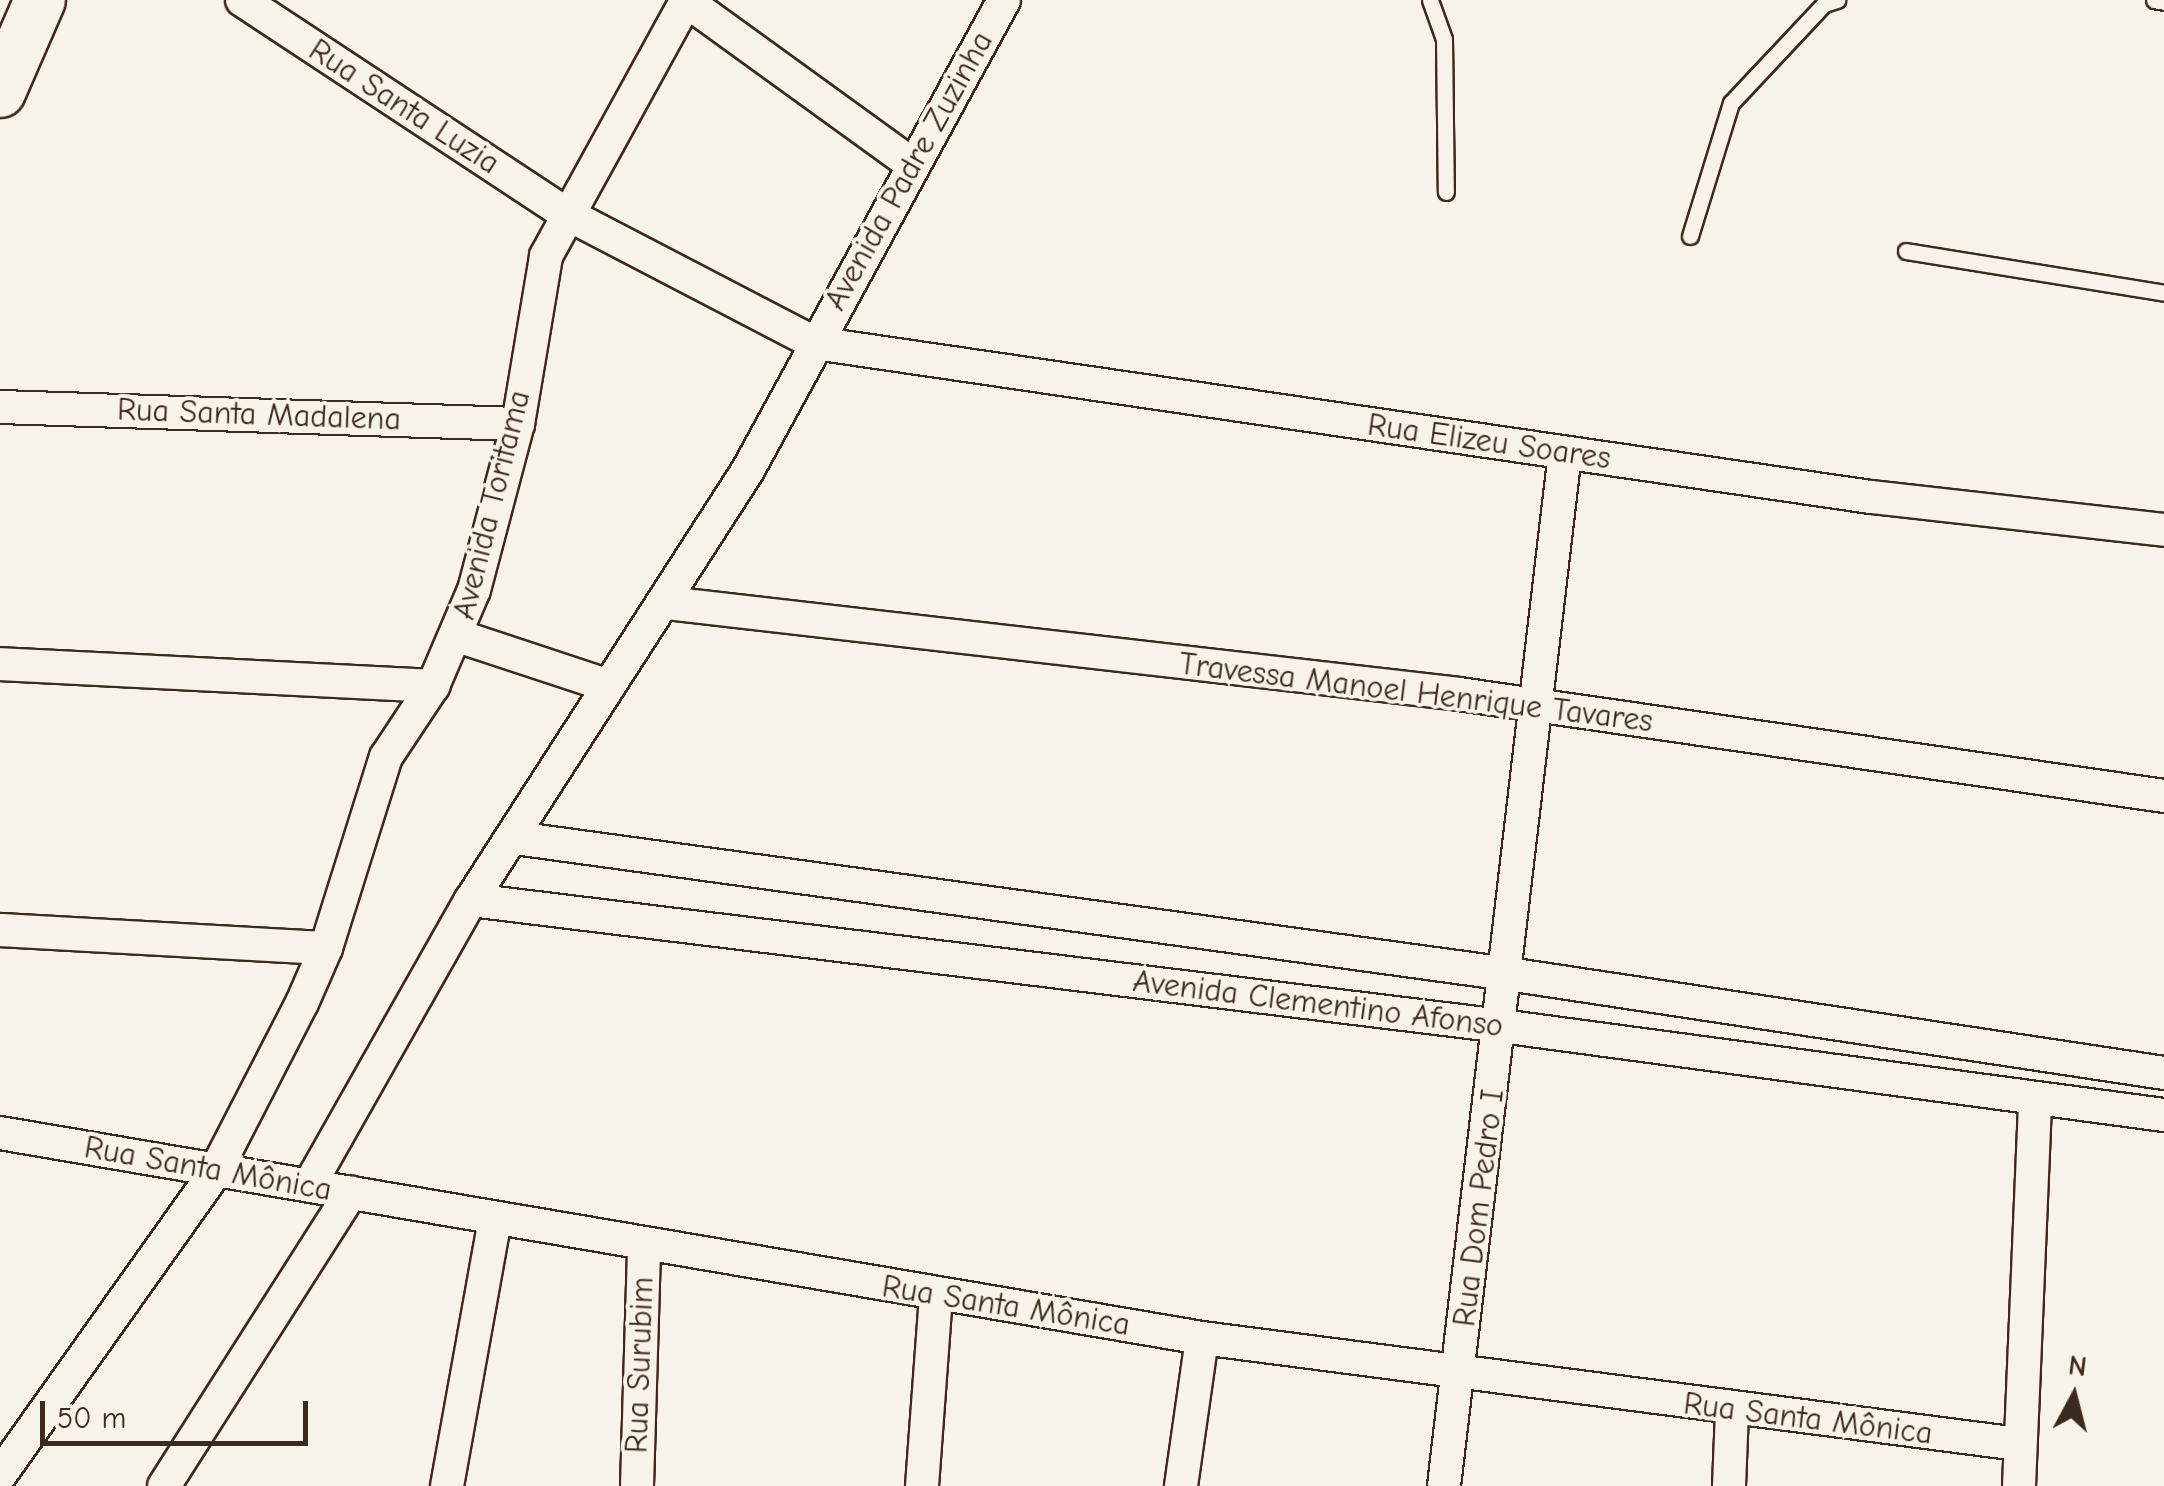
<!DOCTYPE html>
<meta charset="utf-8">
<style>
body{margin:0}
#map{position:relative;width:2164px;height:1486px;overflow:hidden;background:#f7f3e8;font-family:"Comic Neue",sans-serif}
div>[style]{position:absolute}
.roads{filter:drop-shadow(2px 0 #3b2a1e) drop-shadow(-2px 0 #3b2a1e) drop-shadow(0 2px #3b2a1e) drop-shadow(0 -2px #3b2a1e)}
.service>*{height:15px;margin:-7.5px;padding:0 7.5px;transform-origin:7.5px;border-radius:7.5px;background:#f7f3e8}
.minor>*{height:32px;margin:-16px;padding:0 16px;transform-origin:16px;border-radius:16px;background:#f7f3e8}
.primary>*{height:50px;margin:-25px;padding:0 25px;transform-origin:25px;border-radius:25px;background:#f7f3e8}
span{translate:-50% -50%;white-space:nowrap;text-align:center;line-height:1.15;-webkit-text-stroke:8px #f7f3e8;paint-order:stroke}
.street-label{font-size:32px;color:#3b2a1e}
.north{position:absolute;left:2024px;top:1346px;width:100px;height:100px;-webkit-text-stroke:8px #f7f3e8;paint-order:stroke;rotate:7deg;font-size:28px;font-weight:700;line-height:40px;text-align:center;color:#3b2a1e}
.north::after{content:'';display:block;margin:auto;width:35px;height:45px;background:#3b2a1e;clip-path:polygon(50% 0,100% 100%,50% 72%,0 100%)}
.scale{position:absolute;left:40px;top:1401px;width:268px;height:45px;box-sizing:border-box;border:5px solid #3b2a1e;border-top:0;padding-left:12px;font-size:30px;line-height:35px;white-space:nowrap;color:#3b2a1e;-webkit-text-stroke:8px #f7f3e8;paint-order:stroke}
</style>
<div id="map">
<div class="roads">
<div class="service">
<div style="left:1430px;top:0;width:41px;rotate:70.3deg"></div>
<div style="left:1444px;top:39px;width:153px;rotate:89.3deg"></div>
<div style="left:2154px;top:0;width:10px;rotate:11deg"></div>
<div style="left:1690px;top:236px;width:139px;rotate:-72.9deg"></div>
<div style="left:1731px;top:103px;width:136px;rotate:-46.8deg"></div>
<div style="left:1824px;top:4px;width:14px;rotate:-17deg"></div>
<div style="left:1906px;top:251px;width:261px;rotate:9.2deg"></div>
</div>
<div class="minor">
<div style="left:242px;top:0;width:387px;rotate:33.4deg"></div>
<div style="left:565px;top:213px;width:282px;rotate:27.5deg"></div>
<div style="left:815px;top:343px;width:1067px;rotate:8.3deg"></div>
<div style="left:1871px;top:497px;width:295px;rotate:6.4deg"></div>
<div style="left:685px;top:0;width:278px;rotate:35.9deg"></div>
<div style="left:0;top:407px;width:518px;rotate:1.88deg"></div>
<div style="left:667px;top:603px;width:797px;rotate:6.55deg"></div>
<div style="left:1459px;top:694px;width:712px;rotate:8.23deg"></div>
<div style="left:458px;top:636px;width:159px;rotate:18.3deg"></div>
<div style="left:0;top:664px;width:434px;rotate:2.9deg"></div>
<div style="left:515px;top:838px;width:1002px;rotate:7.8deg"></div>
<div style="left:1508px;top:974px;width:663px;rotate:8.58deg"></div>
<div style="left:471px;top:900px;width:1038px;rotate:6.97deg"></div>
<div style="left:1501px;top:1026px;width:669px;rotate:7.65deg"></div>
<div style="left:0;top:930px;width:326px;rotate:3.2deg"></div>
<div style="left:0;top:1133px;width:1219px;rotate:9.68deg"></div>
<div style="left:1202px;top:1338px;width:823px;rotate:7.4deg"></div>
<div style="left:310px;top:1184px;width:326px;rotate:-60.5deg"></div>
<div style="left:471px;top:900px;width:511px;rotate:-57.21deg"></div>
<div style="left:748px;top:470px;width:535px;rotate:-61.42deg"></div>
<div style="left:0;top:1475px;width:372px;rotate:-54.6deg"></div>
<div style="left:215px;top:1172px;width:190px;rotate:-62.8deg"></div>
<div style="left:302px;top:1003px;width:60px;rotate:-66.4deg"></div>
<div style="left:326px;top:948px;width:200px;rotate:-72.6deg"></div>
<div style="left:386px;top:757px;width:85px;rotate:-56.5deg"></div>
<div style="left:433px;top:686px;width:104px;rotate:-66.9deg"></div>
<div style="left:474px;top:590px;width:172px;rotate:-75.2deg"></div>
<div style="left:518px;top:424px;width:170px;rotate:-80.5deg"></div>
<div style="left:546px;top:256px;width:292px;rotate:-61.2deg"></div>
<div style="left:164px;top:1486px;width:348px;rotate:-57.5deg"></div>
<div style="left:447px;top:1486px;width:270px;rotate:-79.8deg"></div>
<div style="left:637px;top:1486px;width:243px;rotate:-88.3deg"></div>
<div style="left:922px;top:1486px;width:191px;rotate:-85.8deg"></div>
<div style="left:1181px;top:1486px;width:149px;rotate:-81.9deg"></div>
<div style="left:1444px;top:1486px;width:1040px;rotate:-83.32deg"></div>
<div style="left:1729px;top:1486px;width:74px;rotate:-87.7deg"></div>
<div style="left:2019px;top:1486px;width:388px;rotate:-87.6deg"></div>
</div>
<div class="primary">
<div style="left:0;top:92px;width:100px;rotate:-66.5deg"></div>
</div>
</div>
<div class="street-label">
<span style="left:404px;top:107px;rotate:33deg">Rua Santa Luzia</span>
<span style="left:909px;top:171px;rotate:-61deg">Avenida Padre Zuzinha</span>
<span style="left:259px;top:415px;rotate:2deg">Rua Santa Madalena</span>
<span style="left:1489px;top:442px;rotate:8deg">Rua Elizeu Soares</span>
<span style="left:492px;top:505px;rotate:-76deg">Avenida Toritama</span>
<span style="left:1416px;top:693px;rotate:7deg">Travessa Manoel Henrique Tavares</span>
<span style="left:1318px;top:1004px;rotate:7deg">Avenida Clementino Afonso</span>
<span style="left:208px;top:1169px;rotate:10deg">Rua Santa Mônica</span>
<span style="left:1479px;top:1208px;rotate:-83deg">Rua Dom Pedro I</span>
<span style="left:1006px;top:1306px;rotate:9deg">Rua Santa Mônica</span>
<span style="left:640px;top:1365px;rotate:-88deg">Rua Surubim</span>
<span style="left:1808px;top:1419px;rotate:7deg">Rua Santa Mônica</span>
</div>
<div class="north">N</div>
<div class="scale">50 m</div>
</div>
